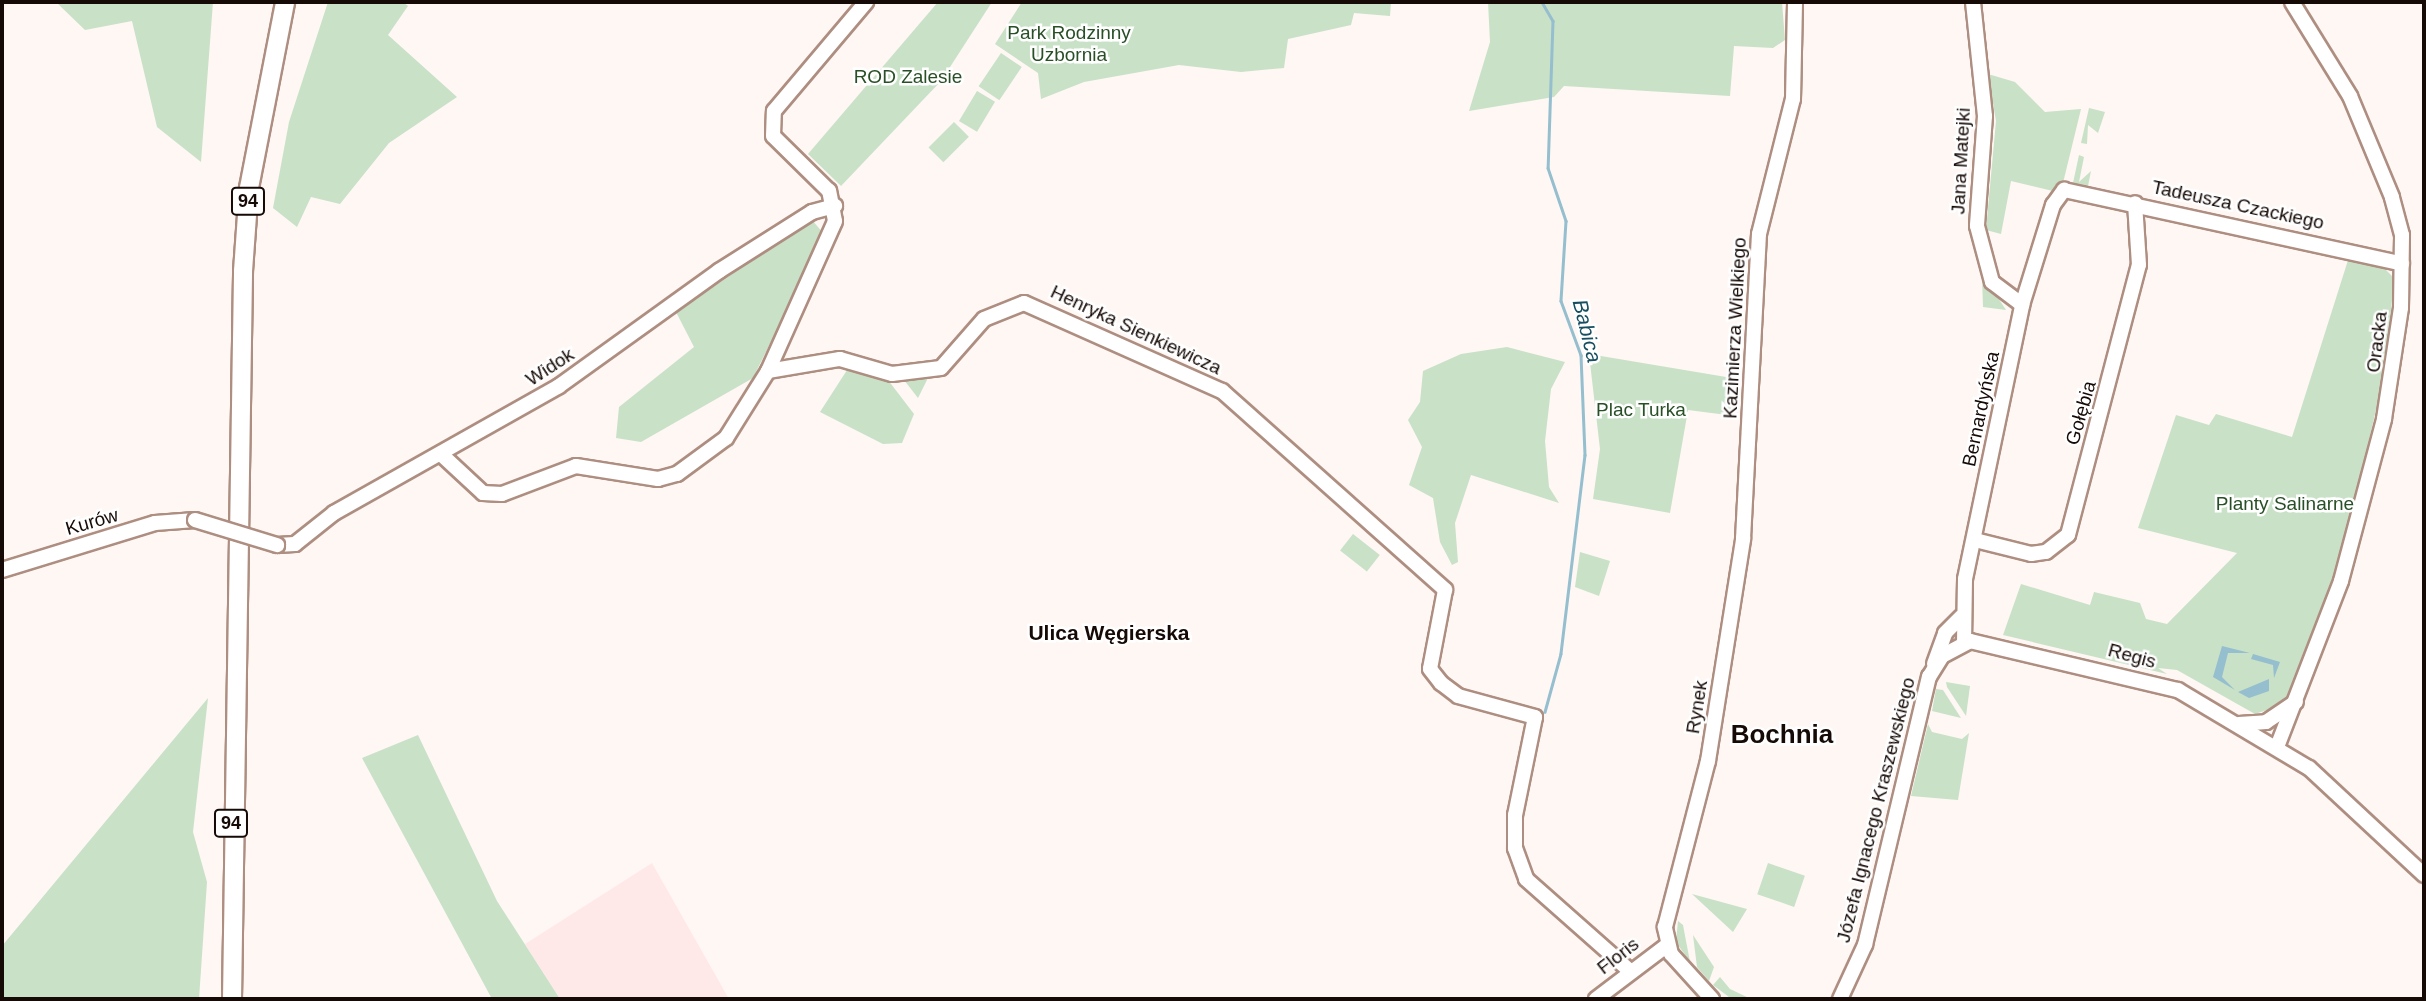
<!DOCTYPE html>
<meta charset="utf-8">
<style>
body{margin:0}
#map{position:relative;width:2426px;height:1001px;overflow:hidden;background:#fef7f4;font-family:Arial,sans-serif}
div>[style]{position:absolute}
.industrial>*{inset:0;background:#ffe9e8}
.green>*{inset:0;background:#c9e1c7;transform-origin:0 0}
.water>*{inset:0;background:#95bece}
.stream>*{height:2.5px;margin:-1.25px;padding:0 1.25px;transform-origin:1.25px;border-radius:1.25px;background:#95bece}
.roads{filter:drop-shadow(2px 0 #ae8e81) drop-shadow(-2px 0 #ae8e81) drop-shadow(0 2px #ae8e81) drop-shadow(0 -2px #ae8e81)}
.minor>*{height:14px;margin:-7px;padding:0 7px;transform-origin:7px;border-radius:7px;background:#fff}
.major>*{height:18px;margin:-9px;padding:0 9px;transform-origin:9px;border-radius:9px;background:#fff}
.bridges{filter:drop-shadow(2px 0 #ae8e81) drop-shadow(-2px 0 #ae8e81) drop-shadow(0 2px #ae8e81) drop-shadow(0 -2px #ae8e81)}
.minor-bridge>*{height:14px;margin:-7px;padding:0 7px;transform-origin:7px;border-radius:7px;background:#fff}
span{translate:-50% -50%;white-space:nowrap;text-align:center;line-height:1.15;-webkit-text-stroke:5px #fff;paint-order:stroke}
.shield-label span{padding:2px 5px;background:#fff;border:2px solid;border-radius:5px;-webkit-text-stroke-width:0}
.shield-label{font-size:18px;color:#150a06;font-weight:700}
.park-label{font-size:19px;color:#284f26}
.street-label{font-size:19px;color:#150a06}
.water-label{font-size:21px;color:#174e60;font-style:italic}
.neighbourhood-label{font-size:21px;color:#150a06;font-weight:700}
.district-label{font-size:26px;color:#150a06;font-weight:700}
.frame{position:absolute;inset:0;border:4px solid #150a06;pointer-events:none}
</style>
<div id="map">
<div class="industrial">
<div style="clip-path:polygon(652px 863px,729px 999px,560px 999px,525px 944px)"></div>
</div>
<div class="green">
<div style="clip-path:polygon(56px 2px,213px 2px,201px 162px,157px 127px,132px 21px,85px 30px)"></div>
<div style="clip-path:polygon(328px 2px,403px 2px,408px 6px,388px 35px,457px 97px,389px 143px,340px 204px,311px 197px,297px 227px,273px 208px,289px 122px)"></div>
<div style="clip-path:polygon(938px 2px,992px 2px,941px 81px,841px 186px,808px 154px)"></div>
<div style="clip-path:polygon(1022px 2px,1391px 2px,1390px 16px,1354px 13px,1351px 25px,1288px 39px,1284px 68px,1241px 72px,1179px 65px,1084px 82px,1041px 99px,1038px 73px,995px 44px)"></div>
<div style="clip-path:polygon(1488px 2px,1782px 2px,1785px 40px,1773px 48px,1734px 46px,1730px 96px,1564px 86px,1554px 97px,1469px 111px,1490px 42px)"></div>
<div style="left:1001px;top:53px;width:25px;height:40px;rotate:34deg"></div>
<div style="clip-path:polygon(1988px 74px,2015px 82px,2045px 112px,2081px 109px,2063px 183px,2053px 191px,2011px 181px,2001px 234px,1986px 230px,1996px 121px)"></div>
<div style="left:977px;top:91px;width:21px;height:35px;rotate:31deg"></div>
<div style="clip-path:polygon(2089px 108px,2105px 112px,2098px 133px,2088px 125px,2087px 144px,2081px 143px)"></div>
<div style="left:954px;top:122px;width:21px;height:36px;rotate:45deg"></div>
<div style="clip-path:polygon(2079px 155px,2084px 157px,2079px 182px,2091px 171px,2088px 186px,2073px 183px)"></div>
<div style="clip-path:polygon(812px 220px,824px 234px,753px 378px,641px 442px,616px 438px,619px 407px,694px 347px,676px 312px)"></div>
<div style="clip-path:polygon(2349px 257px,2382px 266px,2394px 278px,2386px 367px,2344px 547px,2285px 704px,2255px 714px,2177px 670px,2158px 668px,2167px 674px,2003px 635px,2021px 584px,2090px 605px,2094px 592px,2140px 603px,2146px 619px,2167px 624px,2237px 553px,2138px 528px,2176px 415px,2209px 425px,2216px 414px,2292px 437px)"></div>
<div style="clip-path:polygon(1982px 277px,1985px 278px,2006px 310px,1983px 307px)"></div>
<div style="clip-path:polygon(1507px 347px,1565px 362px,1551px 389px,1545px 441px,1549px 487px,1559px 503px,1471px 475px,1455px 523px,1458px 562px,1452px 565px,1440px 542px,1433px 498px,1409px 485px,1422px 447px,1408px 420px,1420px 402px,1423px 371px,1461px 354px)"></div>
<div style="clip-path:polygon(1589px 354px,1738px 379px,1735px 416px,1688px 410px,1670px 513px,1593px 499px,1600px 449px)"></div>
<div style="clip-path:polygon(849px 367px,888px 380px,914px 414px,902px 443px,883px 444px,820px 412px)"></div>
<div style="clip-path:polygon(927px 376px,928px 378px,918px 398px,904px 380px)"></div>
<div style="left:1353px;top:534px;width:34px;height:21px;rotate:38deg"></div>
<div style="clip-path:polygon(1580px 552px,1610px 561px,1599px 596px,1575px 587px)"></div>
<div style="clip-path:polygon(1946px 682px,1970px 686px,1966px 716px,1947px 687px)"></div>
<div style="clip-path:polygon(1936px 689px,1943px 690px,1961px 718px,1932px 711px)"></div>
<div style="clip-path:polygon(208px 698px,193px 832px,207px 882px,199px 999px,2px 999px,2px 946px)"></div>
<div style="clip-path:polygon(1928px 724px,1932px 732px,1962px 739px,1969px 733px,1958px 800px,1911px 796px)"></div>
<div style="clip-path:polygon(418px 735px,497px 901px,560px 999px,492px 999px,362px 758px)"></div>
<div style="left:1768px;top:863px;width:39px;height:33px;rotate:19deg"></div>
<div style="clip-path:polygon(1692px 894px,1747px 909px,1733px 932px)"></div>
<div style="clip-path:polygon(1678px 921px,1683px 925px,1690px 962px,1676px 942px)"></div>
<div style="clip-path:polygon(1693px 935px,1714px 967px,1709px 981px,1697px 967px)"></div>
<div style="clip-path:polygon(1720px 977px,1730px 989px,1751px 999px,1729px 997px,1713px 985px)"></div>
</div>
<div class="water">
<div style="clip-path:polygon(2222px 646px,2250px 653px,2228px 653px,2222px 677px,2235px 690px,2213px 677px)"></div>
<div style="clip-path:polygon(2253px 654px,2280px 662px,2274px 678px,2273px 665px,2251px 659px)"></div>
<div style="clip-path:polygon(2269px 679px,2269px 691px,2249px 698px,2238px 692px)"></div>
</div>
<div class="stream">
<div style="left:1542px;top:2px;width:22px;rotate:60deg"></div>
<div style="left:1553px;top:21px;width:147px;rotate:91.9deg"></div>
<div style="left:1548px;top:168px;width:56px;rotate:71.2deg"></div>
<div style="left:1566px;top:221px;width:80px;rotate:93.6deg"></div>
<div style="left:1561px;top:301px;width:58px;rotate:69.7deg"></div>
<div style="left:1581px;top:355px;width:100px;rotate:87.7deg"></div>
<div style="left:1585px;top:455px;width:200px;rotate:96.9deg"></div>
<div style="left:1561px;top:654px;width:60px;rotate:105.4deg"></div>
</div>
<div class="roads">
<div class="minor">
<div style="left:1973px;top:2px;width:115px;rotate:84deg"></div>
<div style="left:1985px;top:116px;width:110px;rotate:94.2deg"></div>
<div style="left:1977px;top:226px;width:58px;rotate:75deg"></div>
<div style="left:1992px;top:282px;width:38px;rotate:37deg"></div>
<div style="left:768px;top:371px;width:73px;rotate:-9.5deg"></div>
<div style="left:840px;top:359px;width:54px;rotate:16.1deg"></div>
<div style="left:892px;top:374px;width:49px;rotate:-7deg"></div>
<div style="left:941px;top:368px;width:65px;rotate:-48.7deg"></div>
<div style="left:984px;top:319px;width:43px;rotate:-21.8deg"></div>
<div style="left:1024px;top:303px;width:217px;rotate:24deg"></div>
<div style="left:1222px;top:391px;width:299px;rotate:41.7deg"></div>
<div style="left:1445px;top:590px;width:80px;rotate:100.8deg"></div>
<div style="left:1430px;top:669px;width:18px;rotate:52deg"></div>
<div style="left:1441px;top:683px;width:21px;rotate:37deg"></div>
<div style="left:1458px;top:696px;width:80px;rotate:15.3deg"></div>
<div style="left:1535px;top:717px;width:100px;rotate:101.5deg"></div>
<div style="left:1515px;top:815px;width:33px;rotate:90deg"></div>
<div style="left:1515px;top:848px;width:33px;rotate:70deg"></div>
<div style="left:1526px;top:879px;width:137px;rotate:41.5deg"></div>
<div style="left:442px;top:455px;width:56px;rotate:42.8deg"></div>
<div style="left:483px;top:493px;width:19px;rotate:3deg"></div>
<div style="left:502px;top:494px;width:79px;rotate:-20.7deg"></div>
<div style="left:576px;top:466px;width:83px;rotate:9deg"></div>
<div style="left:658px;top:479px;width:20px;rotate:-15deg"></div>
<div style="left:677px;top:474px;width:61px;rotate:-36.3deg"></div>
<div style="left:726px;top:438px;width:79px;rotate:-57.9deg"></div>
<div style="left:768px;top:371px;width:164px;rotate:-65.9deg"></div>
<div style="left:835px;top:221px;width:31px;rotate:-101deg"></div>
<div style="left:829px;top:191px;width:78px;rotate:-135.5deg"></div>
<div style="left:773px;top:136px;width:25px;rotate:-88deg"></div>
<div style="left:774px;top:111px;width:143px;rotate:-49.8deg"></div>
<div style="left:1975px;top:540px;width:58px;rotate:14deg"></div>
<div style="left:2031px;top:554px;width:15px;rotate:-8deg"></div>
<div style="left:2046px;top:552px;width:28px;rotate:-38deg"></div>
<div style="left:2068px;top:535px;width:279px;rotate:-75.3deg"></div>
<div style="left:2139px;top:265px;width:62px;rotate:-93.7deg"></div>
<div style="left:277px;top:545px;width:18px;rotate:-3deg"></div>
<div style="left:295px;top:544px;width:50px;rotate:-38.5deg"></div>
<div style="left:334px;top:513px;width:258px;rotate:-29.4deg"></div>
<div style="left:559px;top:386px;width:197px;rotate:-35.7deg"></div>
<div style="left:719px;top:271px;width:110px;rotate:-32.4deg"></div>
<div style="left:812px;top:212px;width:24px;rotate:-15deg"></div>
<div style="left:2px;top:570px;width:160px;rotate:-17.1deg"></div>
<div style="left:155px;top:523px;width:40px;rotate:-4.3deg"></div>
<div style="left:1964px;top:643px;width:64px;rotate:-89.1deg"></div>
<div style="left:1965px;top:579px;width:280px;rotate:-78.2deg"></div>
<div style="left:2022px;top:305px;width:105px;rotate:-72.8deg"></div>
<div style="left:2053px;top:205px;width:19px;rotate:-54deg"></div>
<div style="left:2064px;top:190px;width:346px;rotate:12.3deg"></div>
<div style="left:1934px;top:664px;width:33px;rotate:-70deg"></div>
<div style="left:1945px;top:633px;width:23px;rotate:-45deg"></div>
<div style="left:2239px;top:724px;width:27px;rotate:-4deg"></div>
<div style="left:2266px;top:722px;width:36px;rotate:-34deg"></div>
<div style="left:2277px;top:747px;width:178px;rotate:-68.9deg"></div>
<div style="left:2341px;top:581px;width:168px;rotate:-75.1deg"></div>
<div style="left:2384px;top:419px;width:112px;rotate:-81.3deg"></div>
<div style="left:2401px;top:308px;width:73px;rotate:-89.2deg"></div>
<div style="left:2402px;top:235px;width:39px;rotate:-105deg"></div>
<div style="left:2392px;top:197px;width:109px;rotate:-112.6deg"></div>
<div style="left:2350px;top:96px;width:110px;rotate:-121.7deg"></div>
<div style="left:1596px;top:999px;width:88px;rotate:-37.1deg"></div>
<div style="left:1712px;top:999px;width:61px;rotate:-132.3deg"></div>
<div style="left:1671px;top:954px;width:28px;rotate:-103deg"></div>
<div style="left:1665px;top:927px;width:171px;rotate:-75.5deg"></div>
<div style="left:1708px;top:761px;width:225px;rotate:-81deg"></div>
<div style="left:1743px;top:539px;width:305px;rotate:-87deg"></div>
<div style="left:1759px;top:234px;width:139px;rotate:-75.9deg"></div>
<div style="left:1793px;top:99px;width:97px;rotate:-88.8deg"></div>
<div style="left:1840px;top:999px;width:60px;rotate:-65.2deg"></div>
<div style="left:1865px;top:945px;width:276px;rotate:-76.6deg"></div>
<div style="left:1929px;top:677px;width:25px;rotate:-58deg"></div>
<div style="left:1942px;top:656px;width:32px;rotate:-28deg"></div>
<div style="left:1970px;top:641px;width:214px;rotate:13.3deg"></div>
<div style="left:2178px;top:690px;width:152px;rotate:30.8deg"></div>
<div style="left:2309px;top:768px;width:157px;rotate:42.9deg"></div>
</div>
<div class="major">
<div style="left:232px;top:999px;width:728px;rotate:-89.13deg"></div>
<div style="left:243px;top:271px;width:83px;rotate:-85.9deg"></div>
<div style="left:249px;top:188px;width:189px;rotate:-79deg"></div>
</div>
</div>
<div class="bridges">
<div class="minor-bridge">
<div style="left:195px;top:520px;width:86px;rotate:17deg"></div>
</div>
</div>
<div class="shield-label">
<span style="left:248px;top:201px">94</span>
<span style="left:231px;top:823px">94</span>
</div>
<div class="park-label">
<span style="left:1069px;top:44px">Park Rodzinny<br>Uzbornia</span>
<span style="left:908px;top:77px">ROD Zalesie</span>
<span style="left:1641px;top:410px">Plac Turka</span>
<span style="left:2285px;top:504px">Planty Salinarne</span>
</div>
<div class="street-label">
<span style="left:1961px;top:161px;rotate:-87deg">Jana Matejki</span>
<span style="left:2238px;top:205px;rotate:12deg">Tadeusza Czackiego</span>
<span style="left:1735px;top:328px;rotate:-87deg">Kazimierza Wielkiego</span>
<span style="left:1136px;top:330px;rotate:25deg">Henryka Sienkiewicza</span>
<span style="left:2377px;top:342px;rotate:-83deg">Oracka</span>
<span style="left:550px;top:367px;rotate:-33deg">Widok</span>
<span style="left:1981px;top:409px;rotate:-78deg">Bernardyńska</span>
<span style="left:2081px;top:413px;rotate:-74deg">Gołębia</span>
<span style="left:92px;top:522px;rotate:-16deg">Kurów</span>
<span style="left:2132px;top:656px;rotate:15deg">Regis</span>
<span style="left:1697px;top:707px;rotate:-81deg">Rynek</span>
<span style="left:1876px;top:810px;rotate:-76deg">Józefa Ignacego Kraszewskiego</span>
<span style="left:1618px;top:956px;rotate:-38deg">Floris</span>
</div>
<div class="water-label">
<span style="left:1587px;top:331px;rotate:76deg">Babica</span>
</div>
<div class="neighbourhood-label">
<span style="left:1109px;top:633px">Ulica Węgierska</span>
</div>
<div class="district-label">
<span style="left:1782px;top:735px">Bochnia</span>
</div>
<div class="frame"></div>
</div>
